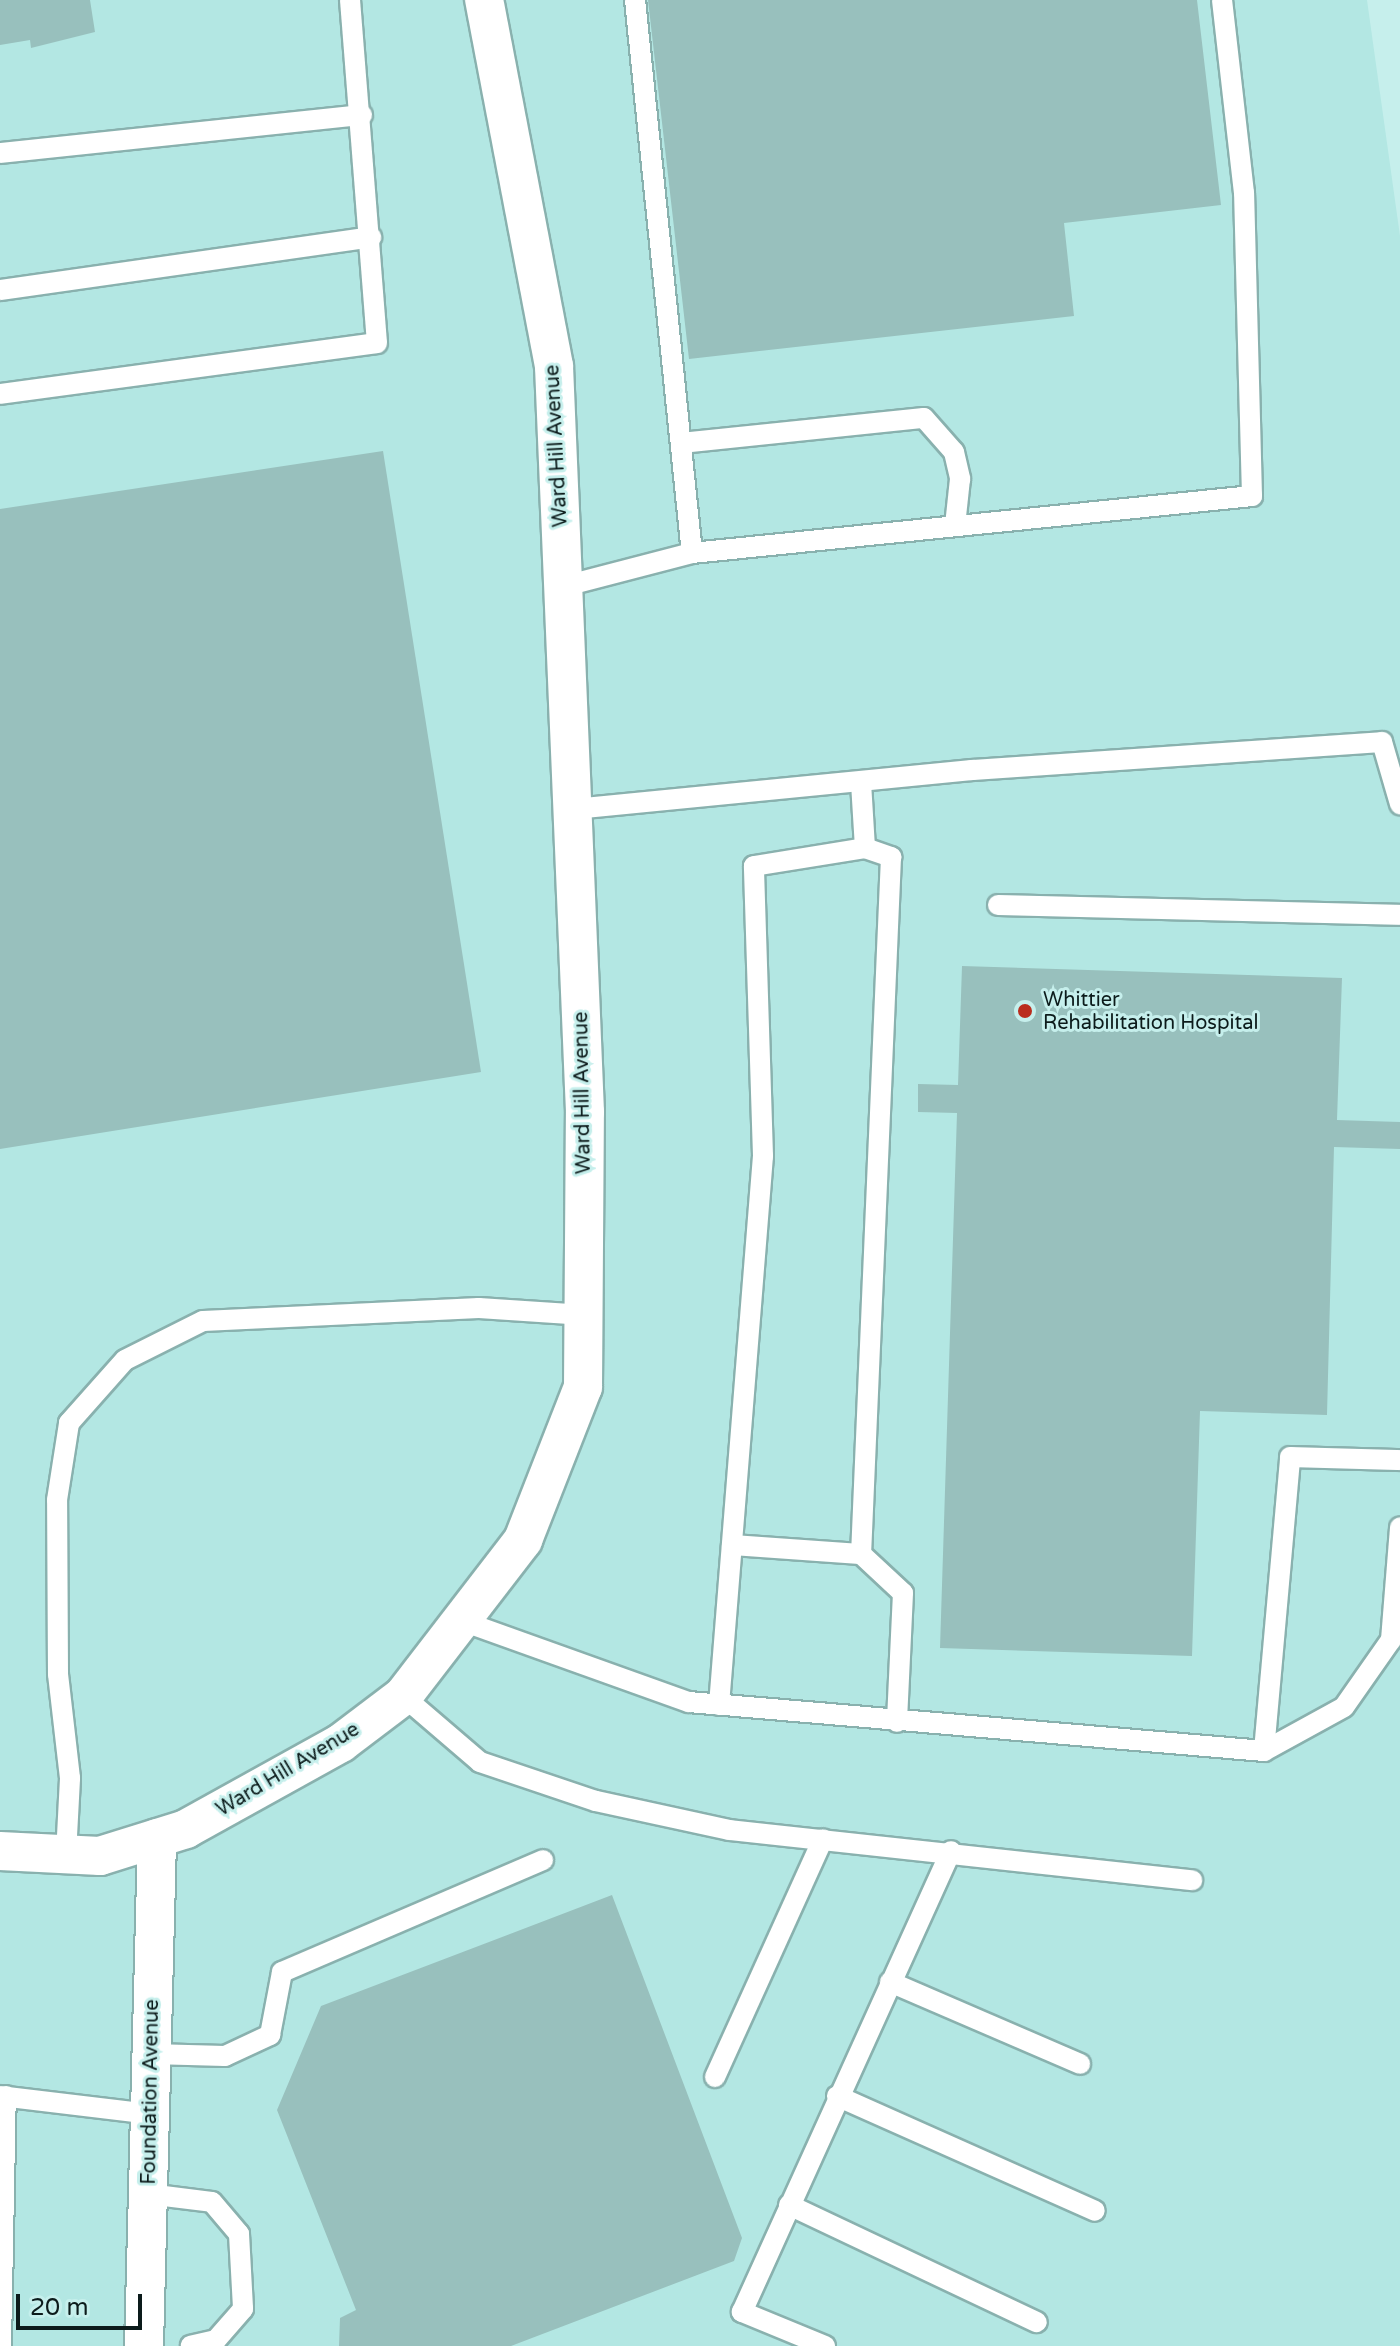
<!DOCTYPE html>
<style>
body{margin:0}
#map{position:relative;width:1400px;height:2346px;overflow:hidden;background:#c6efec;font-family:"Varela Round",sans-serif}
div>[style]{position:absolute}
.built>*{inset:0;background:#b3e7e3}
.building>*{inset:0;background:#98c0bd}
.roads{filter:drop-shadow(2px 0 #89b1ae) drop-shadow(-2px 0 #89b1ae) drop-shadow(0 2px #89b1ae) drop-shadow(0 -2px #89b1ae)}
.lane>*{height:20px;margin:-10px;padding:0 10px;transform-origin:10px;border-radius:10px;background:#fff}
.street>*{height:38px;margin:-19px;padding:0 19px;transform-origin:19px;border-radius:19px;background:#fff}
.dots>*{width:22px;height:22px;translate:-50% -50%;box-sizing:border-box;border:4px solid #c6efec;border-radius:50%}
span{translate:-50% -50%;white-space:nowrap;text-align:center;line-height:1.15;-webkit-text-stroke:6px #c6efec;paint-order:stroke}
.street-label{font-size:20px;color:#0c1b1b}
.poi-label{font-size:20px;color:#0c1b1b}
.left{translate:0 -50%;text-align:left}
.scale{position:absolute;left:16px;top:2294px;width:126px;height:36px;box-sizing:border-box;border:4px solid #0c1b1b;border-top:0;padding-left:10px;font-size:24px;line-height:28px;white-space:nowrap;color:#0c1b1b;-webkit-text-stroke:6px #c6efec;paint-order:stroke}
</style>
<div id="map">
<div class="built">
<div style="clip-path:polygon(0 0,1367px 0,1400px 236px,1400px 2346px,0 2346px)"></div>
</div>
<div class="building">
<div style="clip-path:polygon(0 0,90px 0,95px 32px,31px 48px,30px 40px,0 45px)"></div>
<div style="clip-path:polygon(648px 0,1197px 0,1221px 205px,1064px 223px,1074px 316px,689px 359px)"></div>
<div style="clip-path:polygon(383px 451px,481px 1072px,0 1149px,0 509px)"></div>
<div style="clip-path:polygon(962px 966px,1342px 978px,1337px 1120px,1400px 1122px,1400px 1149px,1334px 1147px,1327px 1415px,1200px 1411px,1192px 1656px,940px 1648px,957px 1113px,918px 1112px,918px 1084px,958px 1085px)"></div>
<div style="clip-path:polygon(612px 1895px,742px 2238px,734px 2261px,511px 2346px,339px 2346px,340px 2318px,356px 2310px,277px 2110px,321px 2006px)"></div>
</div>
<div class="roads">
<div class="lane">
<div style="left:635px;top:0;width:556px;rotate:84.12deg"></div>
<div style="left:0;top:153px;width:364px;rotate:-6deg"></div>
<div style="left:0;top:290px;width:375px;rotate:-8.1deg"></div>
<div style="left:0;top:394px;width:380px;rotate:-7.7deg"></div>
<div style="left:377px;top:343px;width:344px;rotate:-94.5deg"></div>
<div style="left:681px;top:443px;width:244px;rotate:-5.9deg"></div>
<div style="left:924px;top:418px;width:45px;rotate:48.6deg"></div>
<div style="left:954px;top:452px;width:28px;rotate:77deg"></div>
<div style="left:960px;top:479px;width:47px;rotate:96.1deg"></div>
<div style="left:565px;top:586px;width:131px;rotate:-14.6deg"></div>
<div style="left:692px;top:553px;width:563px;rotate:-5.81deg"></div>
<div style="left:1252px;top:496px;width:303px;rotate:-91.5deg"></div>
<div style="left:1244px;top:193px;width:194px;rotate:-96.5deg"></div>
<div style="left:574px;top:809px;width:400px;rotate:-5.6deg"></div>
<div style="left:972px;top:770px;width:411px;rotate:-3.9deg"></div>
<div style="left:1382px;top:742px;width:65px;rotate:73.8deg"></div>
<div style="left:865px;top:848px;width:28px;rotate:19deg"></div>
<div style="left:891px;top:857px;width:698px;rotate:92.46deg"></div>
<div style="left:861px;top:1554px;width:57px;rotate:42.9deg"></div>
<div style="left:903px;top:1593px;width:129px;rotate:92.7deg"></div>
<div style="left:998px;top:905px;width:402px;rotate:1.4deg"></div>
<div style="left:732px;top:1545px;width:129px;rotate:4deg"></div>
<div style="left:465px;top:1622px;width:238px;rotate:19.7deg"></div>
<div style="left:689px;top:1702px;width:577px;rotate:4.87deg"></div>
<div style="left:1264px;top:1751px;width:295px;rotate:-84.9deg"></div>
<div style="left:1290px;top:1457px;width:110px;rotate:1.6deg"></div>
<div style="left:403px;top:1696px;width:101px;rotate:40.6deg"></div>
<div style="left:480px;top:1762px;width:122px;rotate:18.6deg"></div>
<div style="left:596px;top:1801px;width:136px;rotate:12.3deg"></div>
<div style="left:729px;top:1830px;width:466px;rotate:6.2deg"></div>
<div style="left:719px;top:1705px;width:551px;rotate:-85.42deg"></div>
<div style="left:763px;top:1156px;width:290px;rotate:-91.8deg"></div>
<div style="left:754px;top:866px;width:112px;rotate:-9.2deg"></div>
<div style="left:865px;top:848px;width:65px;rotate:-93.5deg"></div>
<div style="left:1264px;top:1751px;width:91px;rotate:-28.8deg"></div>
<div style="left:1344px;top:1707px;width:82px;rotate:-55deg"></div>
<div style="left:1391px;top:1640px;width:113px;rotate:-85.4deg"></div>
<div style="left:66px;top:1855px;width:77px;rotate:-87deg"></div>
<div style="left:70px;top:1778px;width:105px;rotate:-96.6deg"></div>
<div style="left:58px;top:1674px;width:174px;rotate:-90.3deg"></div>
<div style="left:57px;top:1500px;width:78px;rotate:-81.1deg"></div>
<div style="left:69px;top:1423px;width:84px;rotate:-48.4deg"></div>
<div style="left:125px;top:1360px;width:87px;rotate:-26.6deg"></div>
<div style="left:203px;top:1321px;width:276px;rotate:-2.7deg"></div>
<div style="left:479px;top:1308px;width:106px;rotate:3.8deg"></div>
<div style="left:890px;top:1982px;width:207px;rotate:23.3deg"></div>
<div style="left:151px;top:2054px;width:74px;rotate:1.5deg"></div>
<div style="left:225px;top:2056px;width:50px;rotate:-25deg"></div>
<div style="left:270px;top:2035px;width:64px;rotate:-79.2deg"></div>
<div style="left:282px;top:1972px;width:284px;rotate:-23.2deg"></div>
<div style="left:715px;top:2077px;width:261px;rotate:-65.6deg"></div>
<div style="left:0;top:2096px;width:151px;rotate:6.8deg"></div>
<div style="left:837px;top:2096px;width:282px;rotate:24deg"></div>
<div style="left:148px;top:2194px;width:64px;rotate:7.1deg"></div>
<div style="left:212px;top:2202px;width:42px;rotate:49.8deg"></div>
<div style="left:239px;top:2234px;width:75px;rotate:86.9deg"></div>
<div style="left:243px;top:2309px;width:41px;rotate:131.1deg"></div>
<div style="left:216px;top:2340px;width:26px;rotate:167deg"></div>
<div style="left:789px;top:2205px;width:274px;rotate:25.3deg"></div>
<div style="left:1px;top:2346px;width:250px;rotate:-88.9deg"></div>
<div style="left:825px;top:2346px;width:90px;rotate:-157.7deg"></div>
<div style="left:742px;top:2312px;width:506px;rotate:-65.61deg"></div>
</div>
<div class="street">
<div style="left:0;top:1851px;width:100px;rotate:2.9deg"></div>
<div style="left:100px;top:1856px;width:90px;rotate:-17.4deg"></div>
<div style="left:186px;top:1829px;width:177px;rotate:-29deg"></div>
<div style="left:341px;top:1743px;width:78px;rotate:-37.2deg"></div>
<div style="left:403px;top:1696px;width:197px;rotate:-52.4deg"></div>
<div style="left:523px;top:1540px;width:164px;rotate:-68.6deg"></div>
<div style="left:583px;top:1387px;width:275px;rotate:-89.6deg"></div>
<div style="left:585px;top:1112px;width:747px;rotate:-92.38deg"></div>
<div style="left:554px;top:366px;width:373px;rotate:-100.8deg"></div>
<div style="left:144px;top:2346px;width:508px;rotate:-88.53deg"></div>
</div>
</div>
<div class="dots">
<div style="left:1025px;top:1011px;background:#ba2d1e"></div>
</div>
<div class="street-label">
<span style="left:557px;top:446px;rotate:-93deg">Ward Hill Avenue</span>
<span style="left:583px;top:1093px;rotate:-91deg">Ward Hill Avenue</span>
<span style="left:288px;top:1770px;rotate:-31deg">Ward Hill Avenue</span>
<span style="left:151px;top:2092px;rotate:-89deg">Foundation Avenue</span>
</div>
<div class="poi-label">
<span class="left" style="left:1043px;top:1012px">Whittier<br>Rehabilitation Hospital</span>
</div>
<div class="scale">20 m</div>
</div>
